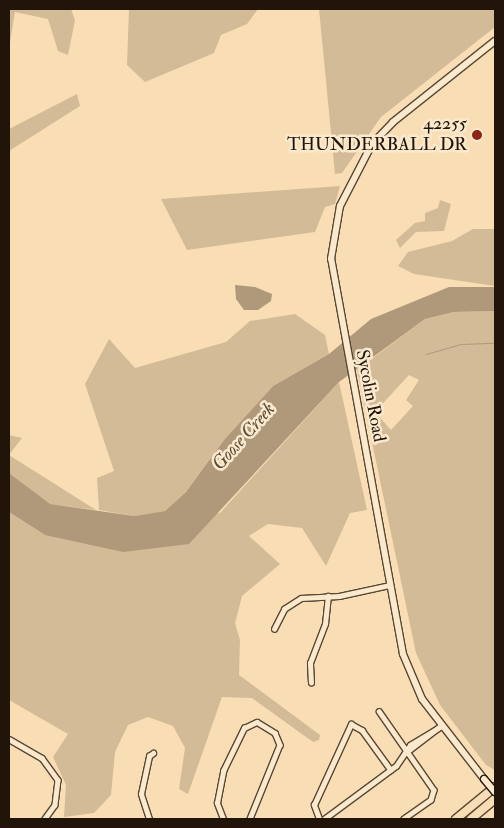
<!DOCTYPE html>
<style>
body{margin:0}
#map{position:relative;width:504px;height:828px;overflow:hidden;background:#f9ddb4;font-family:"IM FELL Double Pica",serif}
div>[style]{position:absolute}
.green>*{inset:0;background:#d4bb97}
.water>*{inset:0;background:#b0997a}
.stream>*{height:1px;margin:-0.5px;padding:0 0.5px;transform-origin:0.5px;border-radius:0.5px;background:#b0997a}
.roads{filter:drop-shadow(1px 0 #574734) drop-shadow(-1px 0 #574734) drop-shadow(0 1px #574734) drop-shadow(0 -1px #574734)}
.street>*{height:4.5px;margin:-2.25px;padding:0 2.25px;transform-origin:2.25px;border-radius:2.25px;background:#fbe9ce}
.secondary>*{height:6px;margin:-3px;padding:0 3px;transform-origin:3px;border-radius:3px;background:#fbe9ce}
.highway>*{height:8px;margin:-4px;padding:0 4px;transform-origin:4px;border-radius:4px;background:#f9ddb4}
.bridges{filter:drop-shadow(1px 0 #21150a) drop-shadow(-1px 0 #21150a) drop-shadow(0 1px #21150a) drop-shadow(0 -1px #21150a)}
.secondary-bridge>*{height:6px;margin:-3px;padding:0 3px;transform-origin:3px;border-radius:3px;background:#fbe9ce}
.dots>*{width:14px;height:14px;translate:-50% -50%;box-sizing:border-box;border:2px solid #fbe9ce;border-radius:50%}
span{translate:-50% -50%;white-space:nowrap;text-align:center;line-height:1.15;-webkit-text-stroke:5px #fbe9ce;paint-order:stroke}
.poi-label{font-size:18px;color:#21150a}
.right{translate:-100% -50%;text-align:right}
.street-label{font-size:18px;color:#21150a}
.water-label{font-size:19px;color:#5a4a37;font-style:italic}
.frame{position:absolute;inset:0;border:10px solid #21150a;pointer-events:none}
</style>
<div id="map">
<div class="green">
<div style="clip-path:polygon(9px 9px,71px 9px,75px 20px,68px 55px,58px 51px,48px 19px,15px 12px,9px 49px)"></div>
<div style="clip-path:polygon(129px 9px,258px 9px,247px 24px,221px 35px,214px 53px,145px 82px,127px 65px)"></div>
<div style="clip-path:polygon(319px 9px,495px 9px,495px 27px,381px 117px,342px 173px,335px 174px)"></div>
<div style="clip-path:polygon(77px 94px,80px 106px,9px 151px,9px 129px)"></div>
<div style="clip-path:polygon(340px 186px,335px 204px,325px 207px,315px 232px,187px 250px,161px 199px)"></div>
<div style="clip-path:polygon(440px 200px,451px 204px,444px 231px,416px 232px,400px 248px,396px 240px,415px 223px,425px 221px,425px 213px,438px 208px)"></div>
<div style="clip-path:polygon(473px 229px,495px 229px,495px 286px,414px 274px,398px 266px,408px 252px,452px 241px)"></div>
<div style="clip-path:polygon(evenodd,495px 311px,495px 770px,486px 765px,440px 705px,416px 653px,357px 370px,425px 319px,454px 312px,495px 311px,409px 375px,419px 380px,406px 400px,413px 406px,391px 430px,375px 412px,409px 375px)"></div>
<div style="clip-path:polygon(295px 314px,325px 335px,329px 354px,273px 386px,224px 440px,186px 492px,165px 511px,134px 516px,99px 510px,97px 478px,114px 471px,85px 384px,109px 339px,135px 368px,226px 342px,250px 321px)"></div>
<div style="clip-path:polygon(339px 382px,367px 510px,350px 513px,326px 566px,302px 528px,268px 524px,249px 536px,280px 564px,242px 596px,235px 623px,240px 640px,239px 675px,320px 735px,319px 740px,313px 742px,252px 698px,222px 697px,188px 794px,179px 789px,185px 748px,173px 726px,148px 717px,128px 725px,115px 752px,111px 795px,94px 813px,64px 817px,66px 785px,53px 757px,68px 734px,9px 700px,9px 512px,45px 535px,220px 513px)"></div>
<div style="clip-path:polygon(9px 435px,22px 438px,9px 455px,96px 510px,49px 504px,9px 473px)"></div>
</div>
<div class="water">
<div style="clip-path:polygon(235px 285px,255px 287px,272px 294px,271px 301px,258px 310px,244px 310px,236px 299px)"></div>
<div style="clip-path:polygon(449px 287px,495px 287px,495px 311px,454px 312px,425px 319px,339px 382px,189px 544px,123px 552px,45px 535px,9px 512px,9px 473px,50px 504px,134px 516px,165px 511px,186px 492px,224px 440px,273px 386px,329px 354px,371px 319px)"></div>
</div>
<div class="stream">
<div style="left:426px;top:354px;width:36px;rotate:-16deg"></div>
<div style="left:461px;top:344px;width:34px;rotate:-2deg"></div>
</div>
<div class="roads">
<div class="street">
<div style="left:274px;top:629px;width:22px;rotate:-63deg"></div>
<div style="left:284px;top:609px;width:20px;rotate:-33deg"></div>
<div style="left:301px;top:598px;width:38px;rotate:-3deg"></div>
<div style="left:339px;top:596px;width:52px;rotate:-12.2deg"></div>
<div style="left:311px;top:683px;width:20px;rotate:-93deg"></div>
<div style="left:310px;top:663px;width:42px;rotate:-69deg"></div>
<div style="left:325px;top:624px;width:28px;rotate:-84deg"></div>
<div style="left:379px;top:711px;width:96px;rotate:55.2deg"></div>
<div style="left:434px;top:790px;width:10px;rotate:107deg"></div>
<div style="left:431px;top:800px;width:33px;rotate:145deg"></div>
<div style="left:9px;top:739px;width:38px;rotate:30deg"></div>
<div style="left:42px;top:758px;width:27px;rotate:54deg"></div>
<div style="left:58px;top:780px;width:25px;rotate:97deg"></div>
<div style="left:55px;top:805px;width:17px;rotate:126deg"></div>
<div style="left:149px;top:819px;width:26px;rotate:-108deg"></div>
<div style="left:141px;top:794px;width:39px;rotate:-78deg"></div>
<div style="left:149px;top:756px;width:5px;rotate:-37deg"></div>
<div style="left:223px;top:819px;width:17px;rotate:-111deg"></div>
<div style="left:217px;top:803px;width:33px;rotate:-79deg"></div>
<div style="left:223px;top:771px;width:48px;rotate:-64deg"></div>
<div style="left:244px;top:728px;width:14px;rotate:-25deg"></div>
<div style="left:257px;top:722px;width:21px;rotate:31deg"></div>
<div style="left:275px;top:733px;width:13px;rotate:67deg"></div>
<div style="left:280px;top:745px;width:80px;rotate:112.1deg"></div>
<div style="left:319px;top:819px;width:15px;rotate:-110deg"></div>
<div style="left:314px;top:805px;width:89px;rotate:-65.4deg"></div>
<div style="left:351px;top:724px;width:13px;rotate:29deg"></div>
<div style="left:362px;top:730px;width:49px;rotate:54.1deg"></div>
<div style="left:324px;top:819px;width:89px;rotate:-36.4deg"></div>
<div style="left:396px;top:766px;width:25px;rotate:-56deg"></div>
<div style="left:410px;top:745px;width:35px;rotate:-31deg"></div>
<div style="left:440px;top:727px;width:43px;rotate:142.6deg"></div>
</div>
<div class="secondary">
<div style="left:484px;top:779px;width:101px;rotate:-127.8deg"></div>
<div style="left:422px;top:699px;width:49px;rotate:-112.9deg"></div>
<div style="left:403px;top:654px;width:402px;rotate:-100.3deg"></div>
<div style="left:331px;top:259px;width:54px;rotate:-80.4deg"></div>
<div style="left:340px;top:206px;width:70px;rotate:-62.7deg"></div>
<div style="left:372px;top:144px;width:30px;rotate:-46deg"></div>
<div style="left:393px;top:122px;width:130px;rotate:-38.5deg"></div>
</div>
<div class="highway">
<div style="left:456px;top:819px;width:50px;rotate:-39.4deg"></div>
<div style="left:471px;top:819px;width:31px;rotate:-40deg"></div>
</div>
</div>
<div class="bridges">
<div class="secondary-bridge">
<div style="left:484px;top:779px;width:17px;rotate:50deg"></div>
</div>
</div>
<div class="dots">
<div style="left:477px;top:135px;background:#8f2418"></div>
</div>
<div class="poi-label">
<span class="right" style="left:467px;top:135px">42255<br>THUNDERBALL DR</span>
</div>
<div class="street-label">
<span style="left:370px;top:396px;rotate:79deg">Sycolin Road</span>
</div>
<div class="water-label">
<span style="left:244px;top:437px;rotate:-48deg">Goose Creek</span>
</div>
<div class="frame"></div>
</div>
